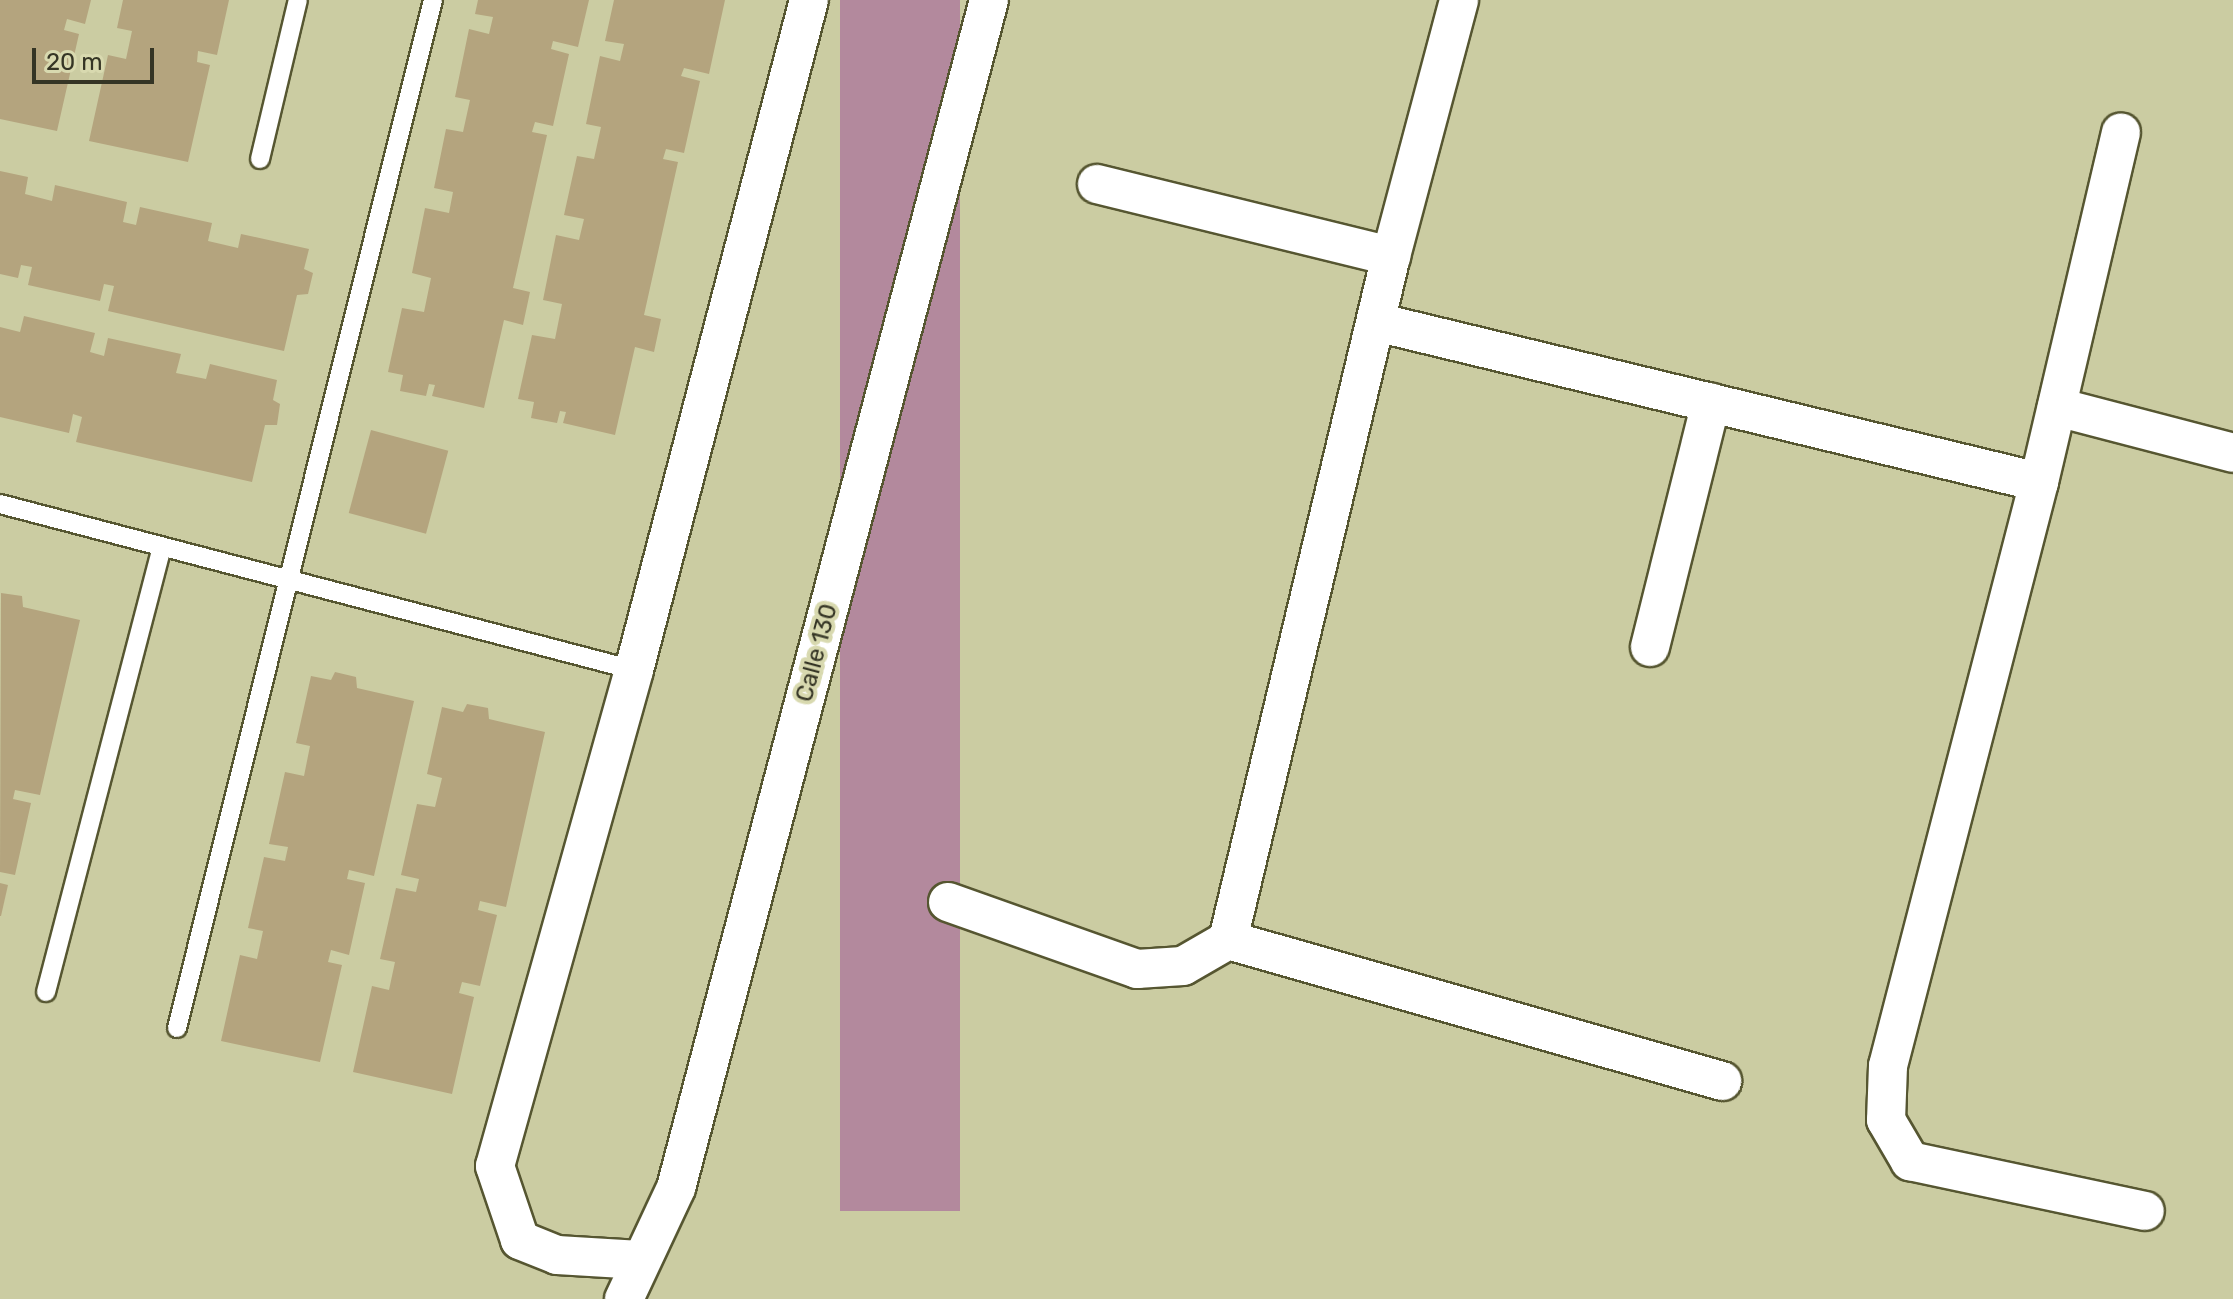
<!DOCTYPE html>
<style>
body{margin:0}
#map{position:relative;width:2233px;height:1299px;overflow:hidden;background:#cbcca2;font-family:Rubik,sans-serif}
div>[style]{position:absolute}
.green>*{inset:0;background:#b3899d;transform-origin:0 0}
.building>*{inset:0;background:#b4a47e;transform-origin:0 0}
.roads{filter:drop-shadow(2px 0 #565631) drop-shadow(-2px 0 #565631) drop-shadow(0 2px #565631) drop-shadow(0 -2px #565631)}
.lane>*{height:18px;margin:-9px;padding:0 9px;transform-origin:9px;border-radius:9px;background:#fff}
.street>*{height:38px;margin:-19px;padding:0 19px;transform-origin:19px;border-radius:19px;background:#fff}
span{translate:-50% -50%;white-space:nowrap;text-align:center;line-height:1.15;-webkit-text-stroke:8px #d8d9af;paint-order:stroke}
.street-label{font-size:24px;color:#353525}
.scale{position:absolute;left:32px;top:48px;width:122px;height:36px;box-sizing:border-box;border:4px solid #353525;border-top:0;padding-left:10px;font-size:24px;line-height:28px;white-space:nowrap;color:#353525;-webkit-text-stroke:6px #d8d9af;paint-order:stroke}
</style>
<div id="map">
<div class="green">
<div style="left:840px;top:0;width:120px;height:1211px"></div>
</div>
<div class="building">
<div style="clip-path:polygon(0 0,91px 0,85px 24px,67px 19px,64px 30px,79px 34px,57px 131px,0 119px)"></div>
<div style="clip-path:polygon(123px 0,229px 0,217px 55px,198px 51px,197px 62px,210px 65px,188px 162px,89px 141px,108px 55px,126px 59px,132px 31px,117px 28px)"></div>
<div style="clip-path:polygon(478px 0,589px 0,578px 47px,553px 41px,551px 49px,569px 54px,553px 126px,535px 122px,532px 132px,547px 135px,513px 288px,530px 292px,523px 325px,504px 320px,484px 408px,432px 396px,435px 385px,429px 384px,426px 396px,400px 391px,403px 375px,388px 372px,402px 308px,424px 312px,431px 278px,412px 273px,425px 208px,449px 213px,453px 192px,434px 188px,446px 129px,463px 132px,470px 100px,455px 97px,469px 29px,489px 34px,493px 17px,475px 14px)"></div>
<div style="clip-path:polygon(614px 0,725px 0,709px 74px,684px 68px,681px 76px,700px 81px,684px 153px,666px 149px,663px 159px,678px 162px,644px 315px,661px 319px,654px 352px,635px 347px,615px 435px,563px 423px,566px 412px,560px 411px,557px 423px,531px 418px,534px 402px,518px 399px,532px 335px,555px 339px,562px 304px,543px 300px,556px 235px,579px 240px,584px 219px,564px 215px,577px 156px,594px 159px,601px 127px,586px 124px,600px 56px,620px 61px,624px 44px,605px 41px)"></div>
<div style="clip-path:polygon(0 171px,28px 177px,25px 194px,52px 201px,55px 185px,127px 202px,123px 222px,136px 225px,140px 207px,212px 223px,208px 241px,238px 248px,241px 234px,309px 249px,304px 269px,313px 273px,308px 294px,297px 295px,284px 351px,108px 311px,114px 286px,104px 284px,100px 301px,28px 285px,32px 267px,21px 265px,18px 278px,0 274px)"></div>
<div style="clip-path:polygon(24px 316px,95px 333px,90px 352px,104px 356px,108px 338px,181px 354px,176px 373px,206px 379px,210px 364px,277px 380px,273px 400px,280px 404px,277px 425px,265px 425px,252px 482px,76px 442px,82px 417px,73px 414px,69px 433px,0 417px,0 327px,20px 332px)"></div>
<div style="left:371px;top:430px;width:80px;height:86px;rotate:15deg"></div>
<div style="clip-path:polygon(1px 593px,22px 596px,23px 607px,80px 620px,40px 795px,15px 790px,13px 799px,31px 803px,15px 875px,0 872px)"></div>
<div style="clip-path:polygon(335px 672px,356px 677px,357px 688px,414px 701px,374px 876px,349px 870px,347px 879px,365px 883px,349px 955px,331px 950px,328px 962px,342px 965px,320px 1062px,221px 1041px,240px 955px,257px 959px,263px 931px,248px 928px,264px 857px,285px 861px,288px 847px,269px 844px,285px 772px,304px 776px,310px 746px,296px 743px,311px 676px,331px 680px)"></div>
<div style="clip-path:polygon(467px 704px,488px 708px,489px 719px,545px 732px,506px 907px,480px 901px,478px 910px,497px 915px,480px 986px,462px 982px,459px 993px,474px 997px,452px 1094px,353px 1072px,372px 986px,389px 990px,395px 962px,380px 959px,396px 888px,416px 892px,419px 879px,401px 875px,417px 804px,435px 807px,442px 778px,427px 774px,442px 707px,463px 712px)"></div>
<div style="clip-path:polygon(0 883px,8px 885px,1px 916px,0 916px)"></div>
</div>
<div class="roads">
<div class="lane">
<div style="left:260px;top:159px;width:163px;rotate:-76.6deg"></div>
<div style="left:0;top:504px;width:655px;rotate:14.67deg"></div>
<div style="left:46px;top:992px;width:460px;rotate:-75.4deg"></div>
<div style="left:177px;top:1028px;width:1059px;rotate:-76.02deg"></div>
</div>
<div class="street">
<div style="left:1097px;top:184px;width:303px;rotate:13.8deg"></div>
<div style="left:1376px;top:322px;width:682px;rotate:13.57deg"></div>
<div style="left:2039px;top:482px;width:603px;rotate:104.5deg"></div>
<div style="left:1888px;top:1066px;width:54px;rotate:92.1deg"></div>
<div style="left:1886px;top:1120px;width:48px;rotate:59.7deg"></div>
<div style="left:1910px;top:1161px;width:240px;rotate:12deg"></div>
<div style="left:2057px;top:407px;width:182px;rotate:14.6deg"></div>
<div style="left:2039px;top:482px;width:359px;rotate:-76.8deg"></div>
<div style="left:1650px;top:647px;width:252px;rotate:-76deg"></div>
<div style="left:948px;top:902px;width:201px;rotate:19.5deg"></div>
<div style="left:1137px;top:969px;width:46px;rotate:-3.7deg"></div>
<div style="left:1183px;top:966px;width:52px;rotate:-30deg"></div>
<div style="left:1228px;top:940px;width:703px;rotate:-76.6deg"></div>
<div style="left:1391px;top:256px;width:265px;rotate:-75.1deg"></div>
<div style="left:1228px;top:940px;width:514px;rotate:15.93deg"></div>
<div style="left:640px;top:1260px;width:83px;rotate:-176.6deg"></div>
<div style="left:557px;top:1255px;width:40px;rotate:-158deg"></div>
<div style="left:520px;top:1240px;width:78px;rotate:-108.7deg"></div>
<div style="left:495px;top:1166px;width:515px;rotate:-74.34deg"></div>
<div style="left:634px;top:670px;width:692px;rotate:-75.36deg"></div>
<div style="left:624px;top:1299px;width:123px;rotate:-64.9deg"></div>
<div style="left:676px;top:1188px;width:1229px;rotate:-75.24deg"></div>
</div>
</div>
<div class="street-label">
<span style="left:817px;top:653px;rotate:-75deg">Calle 130</span>
</div>
<div class="scale">20 m</div>
</div>
